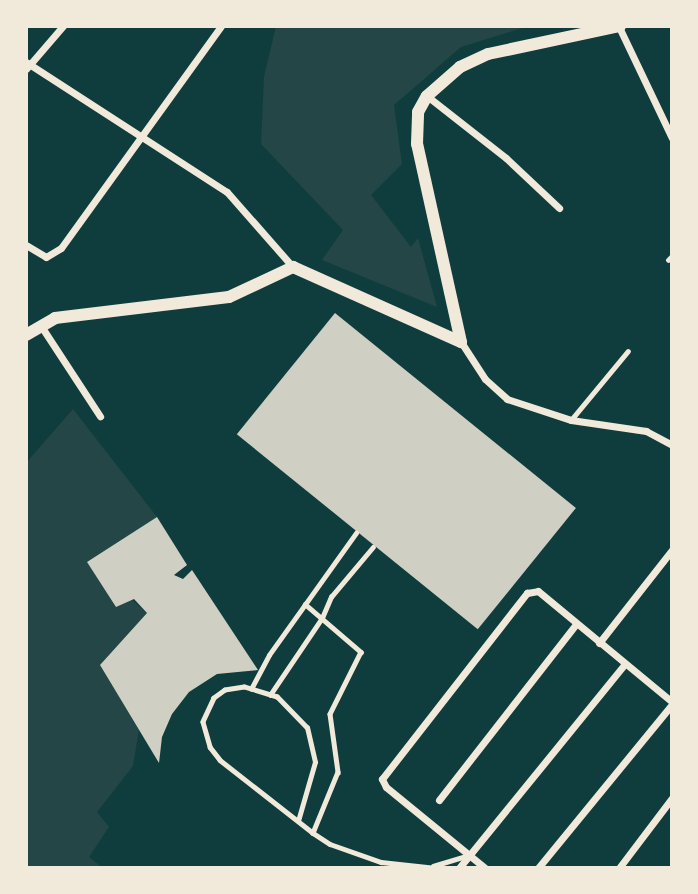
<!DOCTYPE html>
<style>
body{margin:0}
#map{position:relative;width:698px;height:894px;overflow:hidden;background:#0f3d3e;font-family:"Fira Sans",sans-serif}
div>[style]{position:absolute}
.green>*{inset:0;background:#244646}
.building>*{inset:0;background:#cfcfc3;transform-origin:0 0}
.service>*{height:4.5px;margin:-2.25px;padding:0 2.25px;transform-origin:2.25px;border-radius:2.25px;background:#f1e9da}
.minor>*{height:7px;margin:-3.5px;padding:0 3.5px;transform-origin:3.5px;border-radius:3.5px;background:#f1e9da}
.tertiary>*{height:12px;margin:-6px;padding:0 6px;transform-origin:6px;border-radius:6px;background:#f1e9da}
span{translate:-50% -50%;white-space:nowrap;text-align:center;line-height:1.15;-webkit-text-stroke:7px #f1e9da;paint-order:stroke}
.frame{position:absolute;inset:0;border:28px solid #f1e9da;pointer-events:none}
</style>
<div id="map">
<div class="green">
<div style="clip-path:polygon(276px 26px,529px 26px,461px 47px,394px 105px,402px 164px,371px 195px,411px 247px,418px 238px,437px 307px,322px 260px,343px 230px,261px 144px,264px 77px)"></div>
<div style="clip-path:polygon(73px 409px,157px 517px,88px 562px,147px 613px,100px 665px,139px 730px,133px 766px,97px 812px,109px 827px,89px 857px,103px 868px,26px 868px,26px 463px)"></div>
</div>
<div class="building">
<div style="left:335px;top:313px;width:310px;height:156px;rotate:39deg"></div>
<div style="clip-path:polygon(157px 517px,187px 565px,174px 575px,183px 579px,192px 570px,258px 670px,217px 674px,189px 692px,172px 714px,162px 737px,159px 763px,100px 665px,147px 613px,134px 599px,116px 607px,87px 562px)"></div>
</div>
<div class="service">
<div style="left:668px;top:260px;width:6px;rotate:-45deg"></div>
<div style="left:571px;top:420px;width:89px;rotate:-50.4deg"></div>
<div style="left:305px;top:604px;width:74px;rotate:40.6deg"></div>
<div style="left:361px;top:652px;width:69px;rotate:116.6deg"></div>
<div style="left:330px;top:714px;width:59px;rotate:82.1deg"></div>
<div style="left:338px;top:772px;width:66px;rotate:112.3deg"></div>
<div style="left:251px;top:689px;width:38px;rotate:-62deg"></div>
<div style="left:269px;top:655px;width:150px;rotate:-54.5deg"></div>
<div style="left:270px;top:695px;width:93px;rotate:-56deg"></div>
<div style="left:322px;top:618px;width:23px;rotate:-67deg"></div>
<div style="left:331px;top:597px;width:65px;rotate:-50deg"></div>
<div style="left:298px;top:821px;width:61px;rotate:-73.9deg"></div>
<div style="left:315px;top:762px;width:35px;rotate:-103deg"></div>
<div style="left:307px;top:728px;width:43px;rotate:-134.1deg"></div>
<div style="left:277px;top:697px;width:34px;rotate:-163deg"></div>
<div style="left:244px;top:687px;width:19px;rotate:171deg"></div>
<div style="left:225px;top:690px;width:14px;rotate:144deg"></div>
<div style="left:214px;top:698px;width:26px;rotate:115deg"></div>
<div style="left:203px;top:722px;width:26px;rotate:74deg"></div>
<div style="left:210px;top:747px;width:16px;rotate:52deg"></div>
<div style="left:220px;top:760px;width:118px;rotate:38.1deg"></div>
<div style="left:313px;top:833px;width:20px;rotate:33deg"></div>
<div style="left:330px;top:844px;width:54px;rotate:19.4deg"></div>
<div style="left:381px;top:862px;width:55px;rotate:6.2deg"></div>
<div style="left:433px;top:866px;width:37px;rotate:-17deg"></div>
</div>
<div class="minor">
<div style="left:619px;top:27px;width:123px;rotate:64.5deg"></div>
<div style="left:26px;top:62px;width:239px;rotate:32.9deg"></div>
<div style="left:227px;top:192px;width:100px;rotate:48.7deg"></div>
<div style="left:26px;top:69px;width:57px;rotate:-49.3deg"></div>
<div style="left:427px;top:96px;width:100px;rotate:38.1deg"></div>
<div style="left:506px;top:158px;width:73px;rotate:43.3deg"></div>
<div style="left:26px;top:245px;width:23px;rotate:31deg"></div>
<div style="left:46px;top:257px;width:17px;rotate:-31deg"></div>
<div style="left:61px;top:248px;width:274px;rotate:-54.2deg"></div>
<div style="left:41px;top:326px;width:108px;rotate:56.8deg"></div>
<div style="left:461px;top:342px;width:44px;rotate:57deg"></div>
<div style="left:485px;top:379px;width:30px;rotate:42deg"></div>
<div style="left:507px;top:399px;width:67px;rotate:18.2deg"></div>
<div style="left:571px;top:420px;width:76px;rotate:8.3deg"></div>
<div style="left:646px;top:431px;width:30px;rotate:28deg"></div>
<div style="left:599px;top:643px;width:118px;rotate:-51.9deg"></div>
<div style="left:439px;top:800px;width:223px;rotate:-52.1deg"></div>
<div style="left:459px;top:868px;width:263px;rotate:-50.9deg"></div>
<div style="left:485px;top:868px;width:128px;rotate:-140.7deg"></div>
<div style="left:386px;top:787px;width:9px;rotate:-117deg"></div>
<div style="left:382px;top:779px;width:236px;rotate:-52.1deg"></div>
<div style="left:527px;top:593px;width:11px;rotate:-10deg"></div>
<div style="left:538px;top:591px;width:174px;rotate:39.6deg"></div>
<div style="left:538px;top:868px;width:212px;rotate:-50.7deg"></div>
<div style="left:619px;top:868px;width:88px;rotate:-52.9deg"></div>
</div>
<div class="tertiary">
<div style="left:26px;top:335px;width:34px;rotate:-30deg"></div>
<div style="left:55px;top:318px;width:175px;rotate:-6.9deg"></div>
<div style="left:229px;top:297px;width:71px;rotate:-25.1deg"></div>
<div style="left:293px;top:267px;width:184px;rotate:24.1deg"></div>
<div style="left:461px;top:342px;width:203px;rotate:-102.5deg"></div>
<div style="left:417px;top:144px;width:32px;rotate:-88deg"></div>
<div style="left:418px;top:112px;width:18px;rotate:-61deg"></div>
<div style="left:427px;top:96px;width:44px;rotate:-41.3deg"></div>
<div style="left:460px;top:67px;width:31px;rotate:-25deg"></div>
<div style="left:488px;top:54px;width:135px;rotate:-12deg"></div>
</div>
<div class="frame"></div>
</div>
